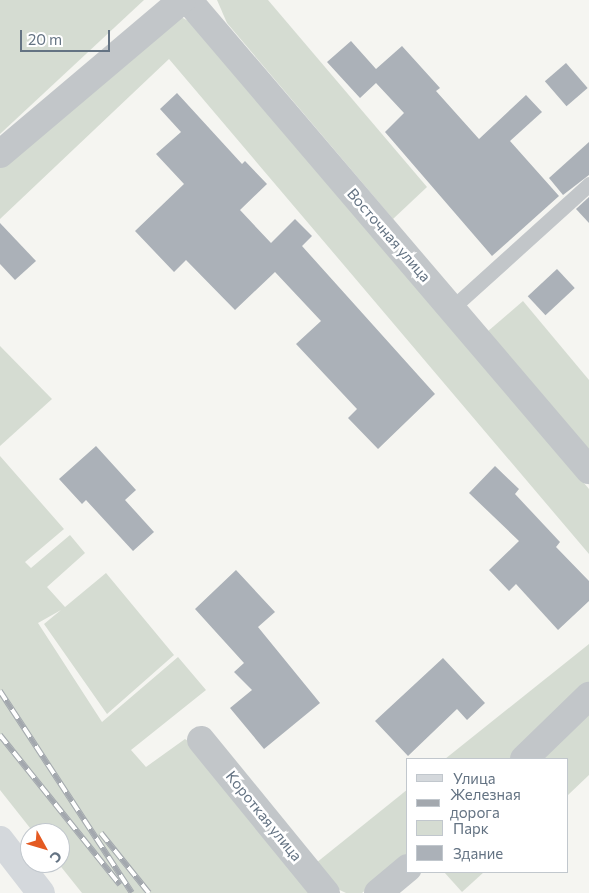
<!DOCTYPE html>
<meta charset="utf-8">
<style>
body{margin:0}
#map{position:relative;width:589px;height:893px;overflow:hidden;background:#f5f5f1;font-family:Commissioner,sans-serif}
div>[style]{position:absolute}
.green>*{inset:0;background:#d5dcd2}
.building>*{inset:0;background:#abb1b8;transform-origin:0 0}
.service>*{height:15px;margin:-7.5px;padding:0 7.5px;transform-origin:7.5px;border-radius:7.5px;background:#c2c6c9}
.minor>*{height:28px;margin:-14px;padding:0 14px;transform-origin:14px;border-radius:14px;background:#c2c6c9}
.secondary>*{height:28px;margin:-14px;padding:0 14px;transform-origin:14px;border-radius:14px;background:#d4d8dc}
.rail>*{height:5.5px;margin-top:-2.75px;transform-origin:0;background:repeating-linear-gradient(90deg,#fff 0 11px,#a3a8ae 0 22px);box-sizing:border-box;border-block:1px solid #a3a8ae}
span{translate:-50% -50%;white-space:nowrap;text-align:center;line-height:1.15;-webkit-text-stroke:5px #fff;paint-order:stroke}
.street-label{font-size:15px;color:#647383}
.legend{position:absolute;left:406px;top:758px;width:162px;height:115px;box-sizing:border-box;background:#fff;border:1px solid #c1c7cd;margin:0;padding:6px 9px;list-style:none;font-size:15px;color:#647383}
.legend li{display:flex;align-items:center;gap:10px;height:25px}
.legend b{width:25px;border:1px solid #c1c7cd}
.north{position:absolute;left:20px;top:823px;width:50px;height:50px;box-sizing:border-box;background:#fff;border:1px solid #c1c7cd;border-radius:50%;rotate:129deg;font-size:14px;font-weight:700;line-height:20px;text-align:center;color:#647383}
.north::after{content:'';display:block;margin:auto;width:18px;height:22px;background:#e45a22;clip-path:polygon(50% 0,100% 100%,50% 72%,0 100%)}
.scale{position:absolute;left:20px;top:30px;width:90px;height:22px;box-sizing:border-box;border:2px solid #647383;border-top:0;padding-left:6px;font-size:15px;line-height:18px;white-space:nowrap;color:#647383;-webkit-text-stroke:4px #fff;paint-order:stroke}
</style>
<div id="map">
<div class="green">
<div style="clip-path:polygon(0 0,144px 0,0 134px)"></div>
<div style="clip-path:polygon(217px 0,268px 0,427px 187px,393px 219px,227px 23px)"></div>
<div style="clip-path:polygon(181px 17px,196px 25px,589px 489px,589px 554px,169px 59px,0 219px,0 162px)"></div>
<div style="clip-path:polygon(523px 301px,589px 380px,589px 450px,487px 332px)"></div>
<div style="clip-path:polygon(0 346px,52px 399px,0 446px)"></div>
<div style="clip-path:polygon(0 456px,64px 529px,25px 562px,31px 568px,70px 535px,85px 553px,47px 587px,65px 607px,106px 573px,174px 655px,107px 714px,44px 624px,61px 610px,38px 623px,102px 722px,178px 657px,206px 690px,131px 750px,146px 767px,185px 739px,210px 756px,315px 893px,82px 893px,58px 863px,60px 833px,34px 833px,0 790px)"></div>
<div style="clip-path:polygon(589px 644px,589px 685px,511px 759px,445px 759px)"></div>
<div style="clip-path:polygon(589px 713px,589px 775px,568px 795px,568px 759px,539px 759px)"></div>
<div style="clip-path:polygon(408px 789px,408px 857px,362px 893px,346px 893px,329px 885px,316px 863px)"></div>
<div style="clip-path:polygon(444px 872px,484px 872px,462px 892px)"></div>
</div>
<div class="building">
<div style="clip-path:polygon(351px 41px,376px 69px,402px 46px,440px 88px,436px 91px,479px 139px,526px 95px,542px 112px,510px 141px,559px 196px,492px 256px,385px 132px,404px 113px,376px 83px,360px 98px,327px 62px)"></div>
<div style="left:566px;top:63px;width:33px;height:28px;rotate:49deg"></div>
<div style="clip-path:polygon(177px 93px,242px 164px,245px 161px,267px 184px,240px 210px,271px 243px,295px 219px,312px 236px,302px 246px,435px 394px,378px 449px,348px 418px,357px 409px,296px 344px,321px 321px,275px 272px,235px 310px,186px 260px,174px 272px,135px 231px,184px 184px,156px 154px,181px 132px,160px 109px)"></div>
<div style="clip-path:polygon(589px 142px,589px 175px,563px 195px,549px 178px)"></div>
<div style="clip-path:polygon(589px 197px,589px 223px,576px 209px)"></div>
<div style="clip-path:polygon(0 223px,36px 261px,15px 280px,0 264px)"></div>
<div style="left:557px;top:269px;width:26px;height:40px;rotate:47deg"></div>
<div style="clip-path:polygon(96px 446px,136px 490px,125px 500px,154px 532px,133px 551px,86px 500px,82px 504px,59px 479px)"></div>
<div style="clip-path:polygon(495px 466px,519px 489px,515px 494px,560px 542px,556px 547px,589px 581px,589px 601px,558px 630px,516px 584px,509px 591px,489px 570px,519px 541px,469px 493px)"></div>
<div style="clip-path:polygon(236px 570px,275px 612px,258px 627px,320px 703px,264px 749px,230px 708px,252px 690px,234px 672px,244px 663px,195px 609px)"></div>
<div style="clip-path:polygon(443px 658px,485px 703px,467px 720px,457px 709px,408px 756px,375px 721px)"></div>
</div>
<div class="service">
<div style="left:452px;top:308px;width:185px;rotate:-42.1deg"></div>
</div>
<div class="minor">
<div style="left:188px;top:0;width:618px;rotate:49.53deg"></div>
<div style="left:0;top:154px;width:238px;rotate:-40.2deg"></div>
<div style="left:201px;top:740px;width:198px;rotate:50.8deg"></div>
<div style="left:524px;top:759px;width:91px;rotate:-44.1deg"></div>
<div style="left:378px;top:893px;width:39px;rotate:-40deg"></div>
</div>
<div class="secondary">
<div style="left:0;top:840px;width:67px;rotate:52.3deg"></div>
</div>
<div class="rail">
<div style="left:0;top:691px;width:241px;rotate:56.8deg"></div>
<div style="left:0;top:735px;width:192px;rotate:51.3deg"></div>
<div style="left:101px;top:833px;width:77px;rotate:51.3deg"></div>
</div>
<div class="street-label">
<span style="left:389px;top:235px;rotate:49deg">Восточная улица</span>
<span style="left:264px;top:816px;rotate:51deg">Короткая улица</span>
</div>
<ul class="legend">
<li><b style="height:6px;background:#d4d8dc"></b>Улица</li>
<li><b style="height:6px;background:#a3a8ae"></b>Железная дорога</li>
<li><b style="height:14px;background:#d5dcd2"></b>Парк</li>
<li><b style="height:14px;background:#abb1b8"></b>Здание</li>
</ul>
<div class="north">С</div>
<div class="scale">20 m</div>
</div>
